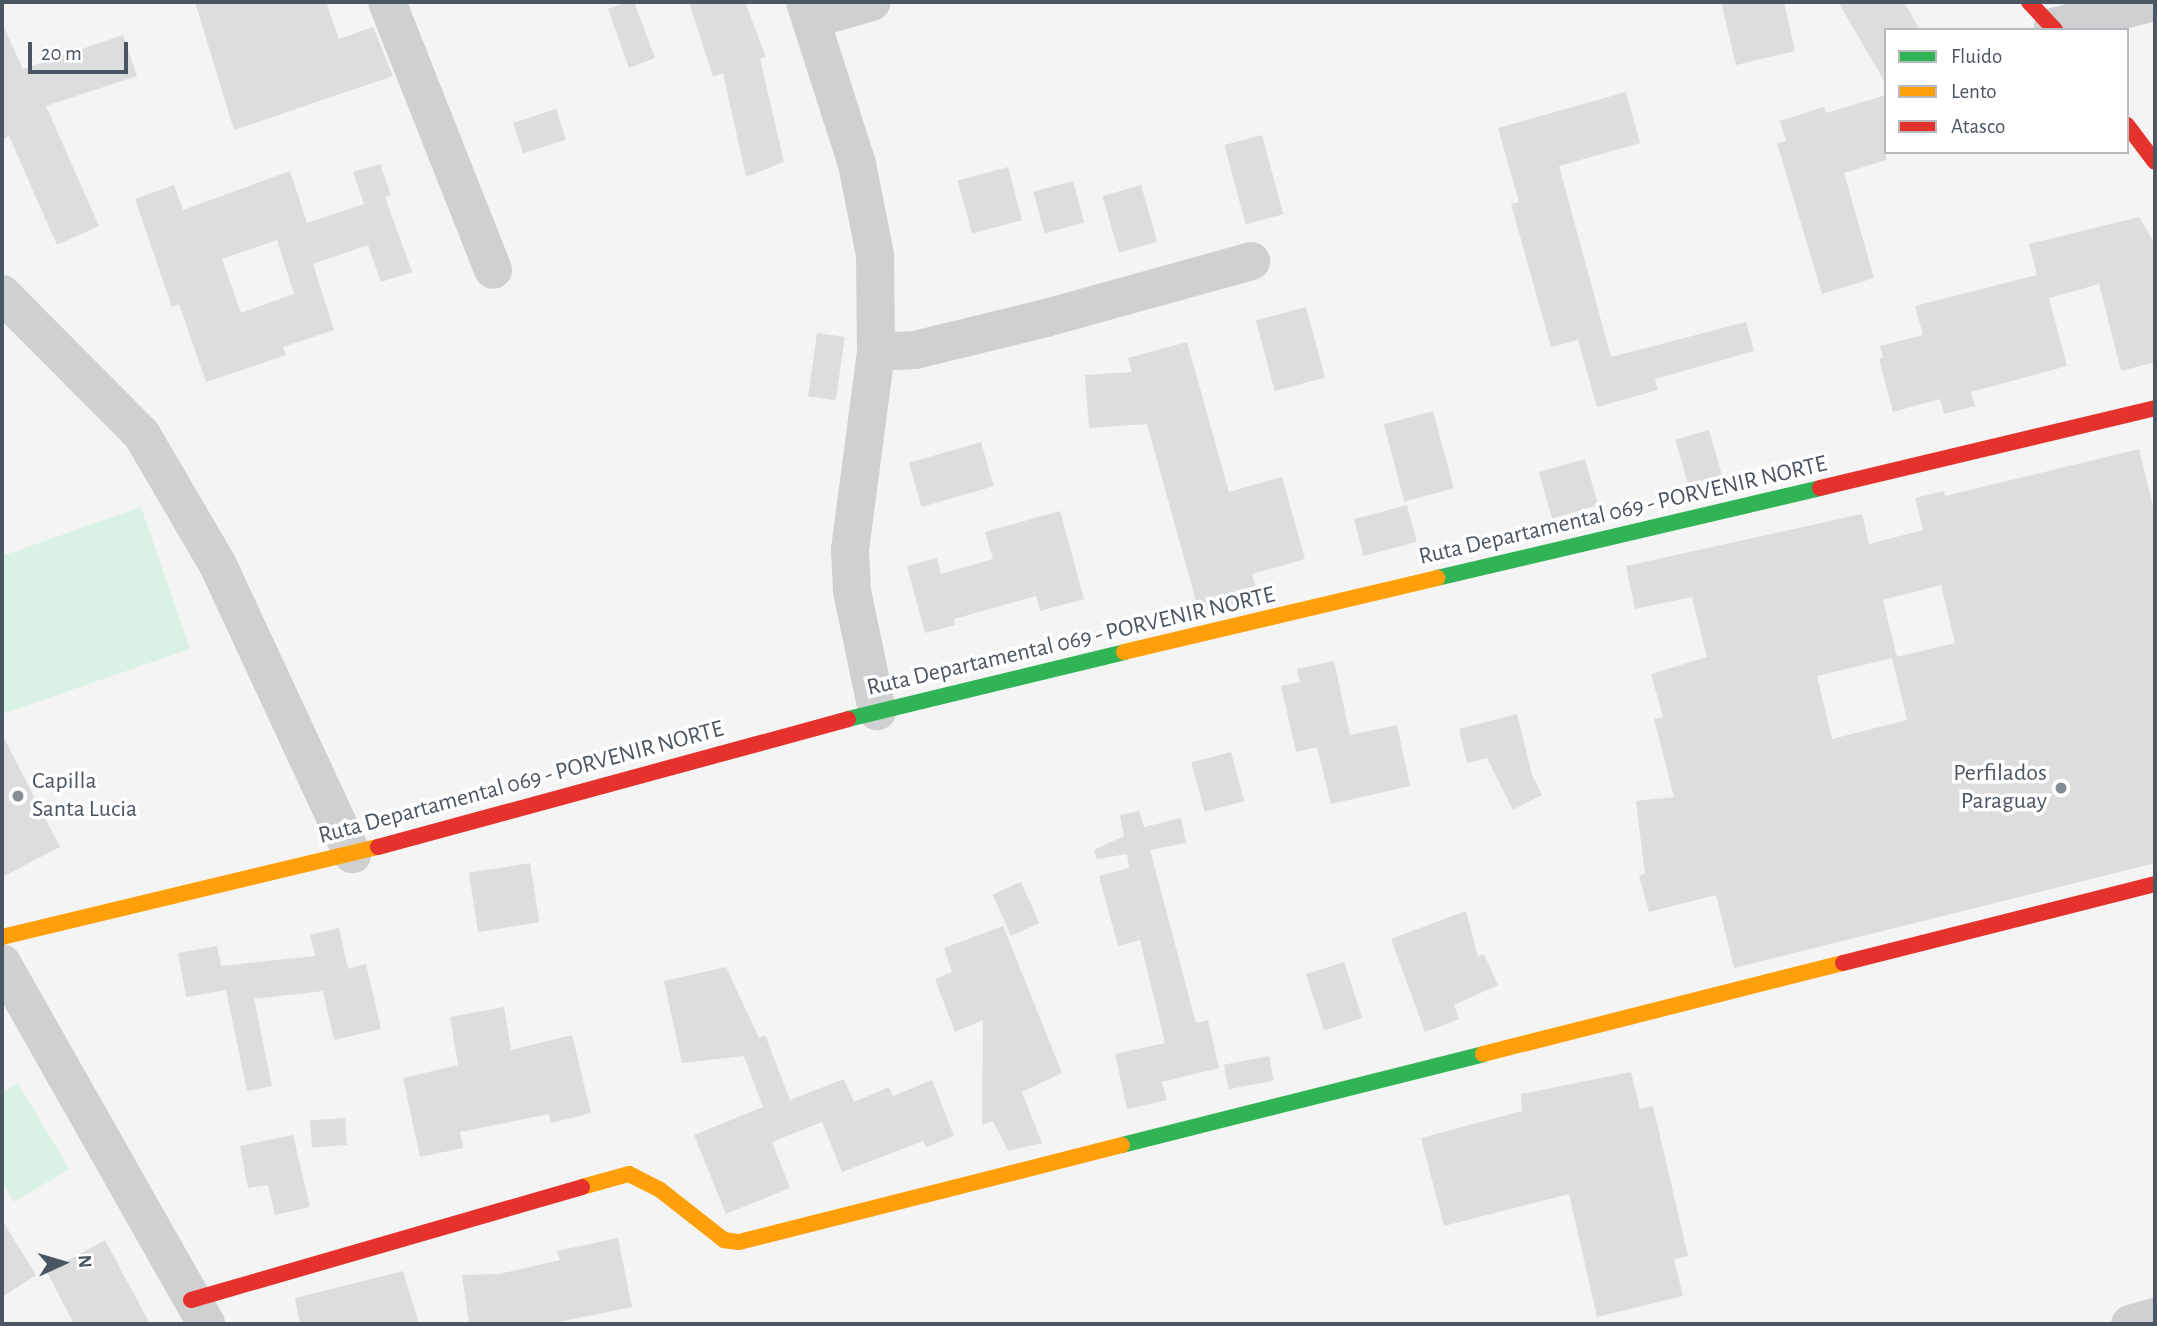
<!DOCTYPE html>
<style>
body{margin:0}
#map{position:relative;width:2157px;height:1326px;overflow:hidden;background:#f4f4f4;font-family:"Alegreya Sans",sans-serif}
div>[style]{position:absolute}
.green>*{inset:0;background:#d9f2e3}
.building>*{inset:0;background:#ddddde;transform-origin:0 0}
.street>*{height:38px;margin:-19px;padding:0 19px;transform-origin:19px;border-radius:19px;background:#ced0d2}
.fast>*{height:16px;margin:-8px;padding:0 8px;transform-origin:8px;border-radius:8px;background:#30b455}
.slow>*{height:16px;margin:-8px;padding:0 8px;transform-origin:8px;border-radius:8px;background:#ff9f0a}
.jam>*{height:16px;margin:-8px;padding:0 8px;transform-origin:8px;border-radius:8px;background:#e5322d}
.dots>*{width:19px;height:19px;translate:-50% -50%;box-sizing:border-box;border:4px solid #fff;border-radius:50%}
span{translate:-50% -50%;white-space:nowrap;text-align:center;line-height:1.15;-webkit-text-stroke:7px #fff;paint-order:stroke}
.street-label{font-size:24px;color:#4a5661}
.poi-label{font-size:24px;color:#4a5661}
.right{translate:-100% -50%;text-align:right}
.left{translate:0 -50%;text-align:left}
.frame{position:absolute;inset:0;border:4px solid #4a5661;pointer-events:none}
.legend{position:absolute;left:1884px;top:28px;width:245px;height:126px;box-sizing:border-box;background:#fff;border:2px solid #b7bbc0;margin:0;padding:9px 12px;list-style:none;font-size:21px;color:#4a5661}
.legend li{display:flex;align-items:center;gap:14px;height:35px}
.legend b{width:35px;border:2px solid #b7bbc0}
.north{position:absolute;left:28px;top:1228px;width:70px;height:70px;-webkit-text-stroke:5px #fff;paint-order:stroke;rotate:86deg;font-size:19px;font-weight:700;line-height:28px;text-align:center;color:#4a5661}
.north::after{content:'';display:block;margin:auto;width:24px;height:32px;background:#4a5661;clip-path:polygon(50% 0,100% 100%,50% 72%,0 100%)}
.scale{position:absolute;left:28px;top:42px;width:100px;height:32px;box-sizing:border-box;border:4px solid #4a5661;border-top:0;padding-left:9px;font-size:21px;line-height:24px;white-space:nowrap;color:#4a5661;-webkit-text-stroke:5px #fff;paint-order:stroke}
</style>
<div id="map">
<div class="green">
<div style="clip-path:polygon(141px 507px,190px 649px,2px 714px,2px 556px)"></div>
<div style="clip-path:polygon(18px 1083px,69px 1169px,14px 1202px,2px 1181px,2px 1093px)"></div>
</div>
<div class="building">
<div style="clip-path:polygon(195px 2px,326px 2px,339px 39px,373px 27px,393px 76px,234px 130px)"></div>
<div style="clip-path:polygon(627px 2px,634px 2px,655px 58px,629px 68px,608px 9px)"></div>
<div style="clip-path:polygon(689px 2px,745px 2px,766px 57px,760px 59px,784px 162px,746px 177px,723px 73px,713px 77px)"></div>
<div style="clip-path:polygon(1721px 2px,1784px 2px,1795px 51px,1736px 65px)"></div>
<div style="clip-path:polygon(1838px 2px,1904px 2px,1920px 30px,1886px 30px,1886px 84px)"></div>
<div style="clip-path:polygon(2px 23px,23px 69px,123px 35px,137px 76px,46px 106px,99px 226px,57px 245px,9px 136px,2px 140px)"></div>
<div style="clip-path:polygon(1626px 92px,1640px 143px,1559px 166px,1611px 357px,1746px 322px,1754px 351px,1655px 379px,1658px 390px,1597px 407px,1578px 340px,1551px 347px,1511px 204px,1519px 202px,1498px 128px)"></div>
<div style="clip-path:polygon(1886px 95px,1886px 160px,1844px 173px,1874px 278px,1822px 294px,1777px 143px,1786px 141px,1780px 121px,1824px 107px,1826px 113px)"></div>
<div style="left:556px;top:109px;width:32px;height:45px;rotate:72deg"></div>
<div style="left:1262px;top:135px;width:82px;height:39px;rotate:75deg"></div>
<div style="clip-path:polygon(evenodd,380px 164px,391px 195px,385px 197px,412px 272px,381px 282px,368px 245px,313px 264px,334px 330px,283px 347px,286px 355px,206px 382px,179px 304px,172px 307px,135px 199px,174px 185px,183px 210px,290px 171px,307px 223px,364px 204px,353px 172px,380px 164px,277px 240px,294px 294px,241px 313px,222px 259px,277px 240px)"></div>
<div style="left:1008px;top:167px;width:55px;height:52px;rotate:75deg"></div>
<div style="left:1073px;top:181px;width:43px;height:41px;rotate:75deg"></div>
<div style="left:1141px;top:185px;width:59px;height:40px;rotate:74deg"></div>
<div style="clip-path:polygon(2139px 217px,2155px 244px,2155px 362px,2121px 371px,2099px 284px,2049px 298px,2067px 366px,1971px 392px,1975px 406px,1944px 414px,1940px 399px,1893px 412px,1879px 359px,1883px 358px,1880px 346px,1923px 335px,1915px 306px,2037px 275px,2029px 244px)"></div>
<div style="left:1306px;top:307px;width:73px;height:52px;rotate:75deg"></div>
<div style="left:817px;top:333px;width:28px;height:64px;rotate:8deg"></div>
<div style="clip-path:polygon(1187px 342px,1229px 492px,1282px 477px,1305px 559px,1252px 574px,1259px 598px,1199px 612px,1147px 424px,1089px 428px,1085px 375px,1132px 372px,1128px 358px)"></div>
<div style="left:1433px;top:411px;width:80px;height:51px;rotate:75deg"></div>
<div style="left:1709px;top:430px;width:47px;height:35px;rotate:74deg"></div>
<div style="left:981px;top:442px;width:46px;height:75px;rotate:74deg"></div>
<div style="clip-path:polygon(evenodd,2139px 449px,2155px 514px,2155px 863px,1734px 968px,1716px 895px,1649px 912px,1639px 876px,1645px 874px,1636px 801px,1674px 797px,1654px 719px,1663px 717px,1651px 674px,1707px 657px,1692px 597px,1635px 609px,1626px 566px,1862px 514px,1869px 544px,1923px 530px,1915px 498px,1944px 491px,1945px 496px,2139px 449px,1941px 585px,1955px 643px,1892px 658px,1907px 720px,1832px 739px,1817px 676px,1897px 657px,1883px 600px,1941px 585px)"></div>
<div style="left:1585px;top:459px;width:48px;height:48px;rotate:74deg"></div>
<div style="left:1407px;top:505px;width:38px;height:55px;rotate:75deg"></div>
<div style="clip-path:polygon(1060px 511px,1084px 599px,1040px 611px,1036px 596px,954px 619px,955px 625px,925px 633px,907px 566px,937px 558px,941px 574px,993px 559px,985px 532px)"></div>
<div style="clip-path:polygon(1334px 661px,1350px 735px,1397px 725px,1410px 786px,1331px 804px,1317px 747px,1296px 752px,1281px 686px,1300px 682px,1297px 669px)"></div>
<div style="clip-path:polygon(1517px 714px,1532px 775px,1542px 795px,1513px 810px,1487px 758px,1467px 763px,1459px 729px)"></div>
<div style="clip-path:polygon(2px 734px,60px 847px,2px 877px)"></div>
<div style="left:1231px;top:752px;width:51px;height:41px;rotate:75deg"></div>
<div style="clip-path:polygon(1139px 811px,1144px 827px,1181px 818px,1186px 843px,1150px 850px,1196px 1023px,1208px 1020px,1219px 1068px,1162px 1082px,1167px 1100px,1127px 1109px,1115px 1054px,1165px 1043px,1140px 940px,1118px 946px,1099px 876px,1129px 868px,1127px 854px,1097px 859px,1094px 850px,1124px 836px,1120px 815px)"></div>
<div style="left:530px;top:863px;width:60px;height:62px;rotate:81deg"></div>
<div style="left:1021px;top:882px;width:45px;height:31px;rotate:66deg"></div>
<div style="clip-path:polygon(1466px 911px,1478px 957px,1484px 954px,1498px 985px,1454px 1005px,1459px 1019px,1425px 1032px,1391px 939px)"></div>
<div style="clip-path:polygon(1003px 926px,1062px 1073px,1022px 1092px,1042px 1143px,1008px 1151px,993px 1121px,982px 1125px,983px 1020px,955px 1032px,935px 979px,952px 972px,944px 948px)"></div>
<div style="clip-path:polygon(339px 928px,348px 969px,366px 964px,381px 1029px,334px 1040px,323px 991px,254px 999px,272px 1086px,247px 1091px,226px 990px,186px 997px,178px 953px,217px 946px,221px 966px,315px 956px,310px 935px)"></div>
<div style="left:1344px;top:962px;width:59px;height:40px;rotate:72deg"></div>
<div style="clip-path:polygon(726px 967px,759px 1038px,765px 1035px,790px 1100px,844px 1079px,854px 1102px,889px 1087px,893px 1096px,932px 1080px,954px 1136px,926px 1147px,923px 1141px,842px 1172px,822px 1122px,772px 1142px,790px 1188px,726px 1214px,694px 1135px,763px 1107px,744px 1056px,682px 1063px,664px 981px)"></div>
<div style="clip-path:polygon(504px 1007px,511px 1050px,572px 1035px,591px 1113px,551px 1123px,549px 1114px,460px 1132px,463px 1148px,420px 1157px,403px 1078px,458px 1065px,450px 1017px)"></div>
<div style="left:1269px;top:1056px;width:25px;height:46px;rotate:79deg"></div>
<div style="clip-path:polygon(1631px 1072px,1640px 1109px,1653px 1106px,1688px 1256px,1674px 1259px,1683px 1296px,1597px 1317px,1569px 1194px,1444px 1226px,1421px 1138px,1522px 1111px,1521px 1094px)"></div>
<div style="left:345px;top:1118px;width:27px;height:35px;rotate:86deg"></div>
<div style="clip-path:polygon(293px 1135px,310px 1207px,275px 1215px,268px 1185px,248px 1188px,240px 1146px)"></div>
<div style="clip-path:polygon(2px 1220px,36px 1275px,2px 1297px)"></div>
<div style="clip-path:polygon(618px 1238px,632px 1307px,549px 1324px,469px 1324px,462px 1275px,499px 1274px,560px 1260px,557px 1251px)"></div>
<div style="clip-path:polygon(105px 1240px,150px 1324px,74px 1324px,47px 1272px)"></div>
<div style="clip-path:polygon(403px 1271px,419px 1324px,300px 1324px,295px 1298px)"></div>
</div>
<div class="street">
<div style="left:387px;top:2px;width:288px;rotate:68.4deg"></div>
<div style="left:805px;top:2px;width:170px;rotate:72.2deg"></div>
<div style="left:857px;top:164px;width:93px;rotate:78.8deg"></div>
<div style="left:875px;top:255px;width:97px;rotate:89.4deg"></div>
<div style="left:876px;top:352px;width:200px;rotate:97.5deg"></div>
<div style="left:850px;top:550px;width:41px;rotate:87.2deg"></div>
<div style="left:852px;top:591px;width:123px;rotate:78.2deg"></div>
<div style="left:813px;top:19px;width:61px;rotate:-16.1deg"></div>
<div style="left:2053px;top:27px;width:105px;rotate:-13.8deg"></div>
<div style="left:2px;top:294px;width:199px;rotate:45.2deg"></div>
<div style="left:142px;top:435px;width:151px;rotate:59.7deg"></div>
<div style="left:218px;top:565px;width:319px;rotate:65.1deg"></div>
<div style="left:876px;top:352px;width:39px;rotate:-3deg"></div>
<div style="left:915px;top:350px;width:135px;rotate:-13.7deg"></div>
<div style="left:1046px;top:318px;width:213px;rotate:-15.5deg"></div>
<div style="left:2px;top:963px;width:415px;rotate:60.5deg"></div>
<div style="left:2130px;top:1324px;width:26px;rotate:-16deg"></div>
</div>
<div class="fast">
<div style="left:1437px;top:578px;width:393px;rotate:-13.2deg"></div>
<div style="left:848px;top:719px;width:284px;rotate:-13.6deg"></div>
<div style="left:1122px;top:1145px;width:372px;rotate:-14.1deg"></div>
</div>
<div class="slow">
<div style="left:1124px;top:652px;width:322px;rotate:-13.3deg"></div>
<div style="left:2px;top:937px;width:387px;rotate:-13.5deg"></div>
<div style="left:1483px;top:1054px;width:371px;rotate:-14.2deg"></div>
<div style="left:582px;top:1187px;width:49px;rotate:-15.5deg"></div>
<div style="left:629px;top:1174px;width:34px;rotate:27deg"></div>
<div style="left:659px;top:1189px;width:83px;rotate:38.1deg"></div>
<div style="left:724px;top:1240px;width:15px;rotate:8deg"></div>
<div style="left:739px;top:1242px;width:395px;rotate:-14.2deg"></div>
</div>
<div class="jam">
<div style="left:2029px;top:2px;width:38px;rotate:47deg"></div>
<div style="left:2127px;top:125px;width:46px;rotate:52.9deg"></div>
<div style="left:1820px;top:488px;width:344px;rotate:-13.4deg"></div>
<div style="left:378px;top:847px;width:487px;rotate:-15.2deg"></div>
<div style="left:1843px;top:963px;width:322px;rotate:-14.2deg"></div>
<div style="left:191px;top:1300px;width:407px;rotate:-16.1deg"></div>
</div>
<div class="dots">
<div style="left:2061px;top:788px;background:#868d94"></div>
<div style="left:18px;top:796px;background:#868d94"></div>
</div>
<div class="street-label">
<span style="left:1623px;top:511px;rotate:-13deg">Ruta Departamental 069 - PORVENIR NORTE</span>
<span style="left:1071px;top:642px;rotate:-13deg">Ruta Departamental 069 - PORVENIR NORTE</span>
<span style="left:521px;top:783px;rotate:-15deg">Ruta Departamental 069 - PORVENIR NORTE</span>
</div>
<div class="poi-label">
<span class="right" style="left:2047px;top:788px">Perfilados<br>Paraguay</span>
<span class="left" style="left:32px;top:796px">Capilla<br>Santa Lucia</span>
</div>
<div class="frame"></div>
<ul class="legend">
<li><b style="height:9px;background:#30b455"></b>Fluido</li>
<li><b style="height:9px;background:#ff9f0a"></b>Lento</li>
<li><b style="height:9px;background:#e5322d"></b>Atasco</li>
</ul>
<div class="north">N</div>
<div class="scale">20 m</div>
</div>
